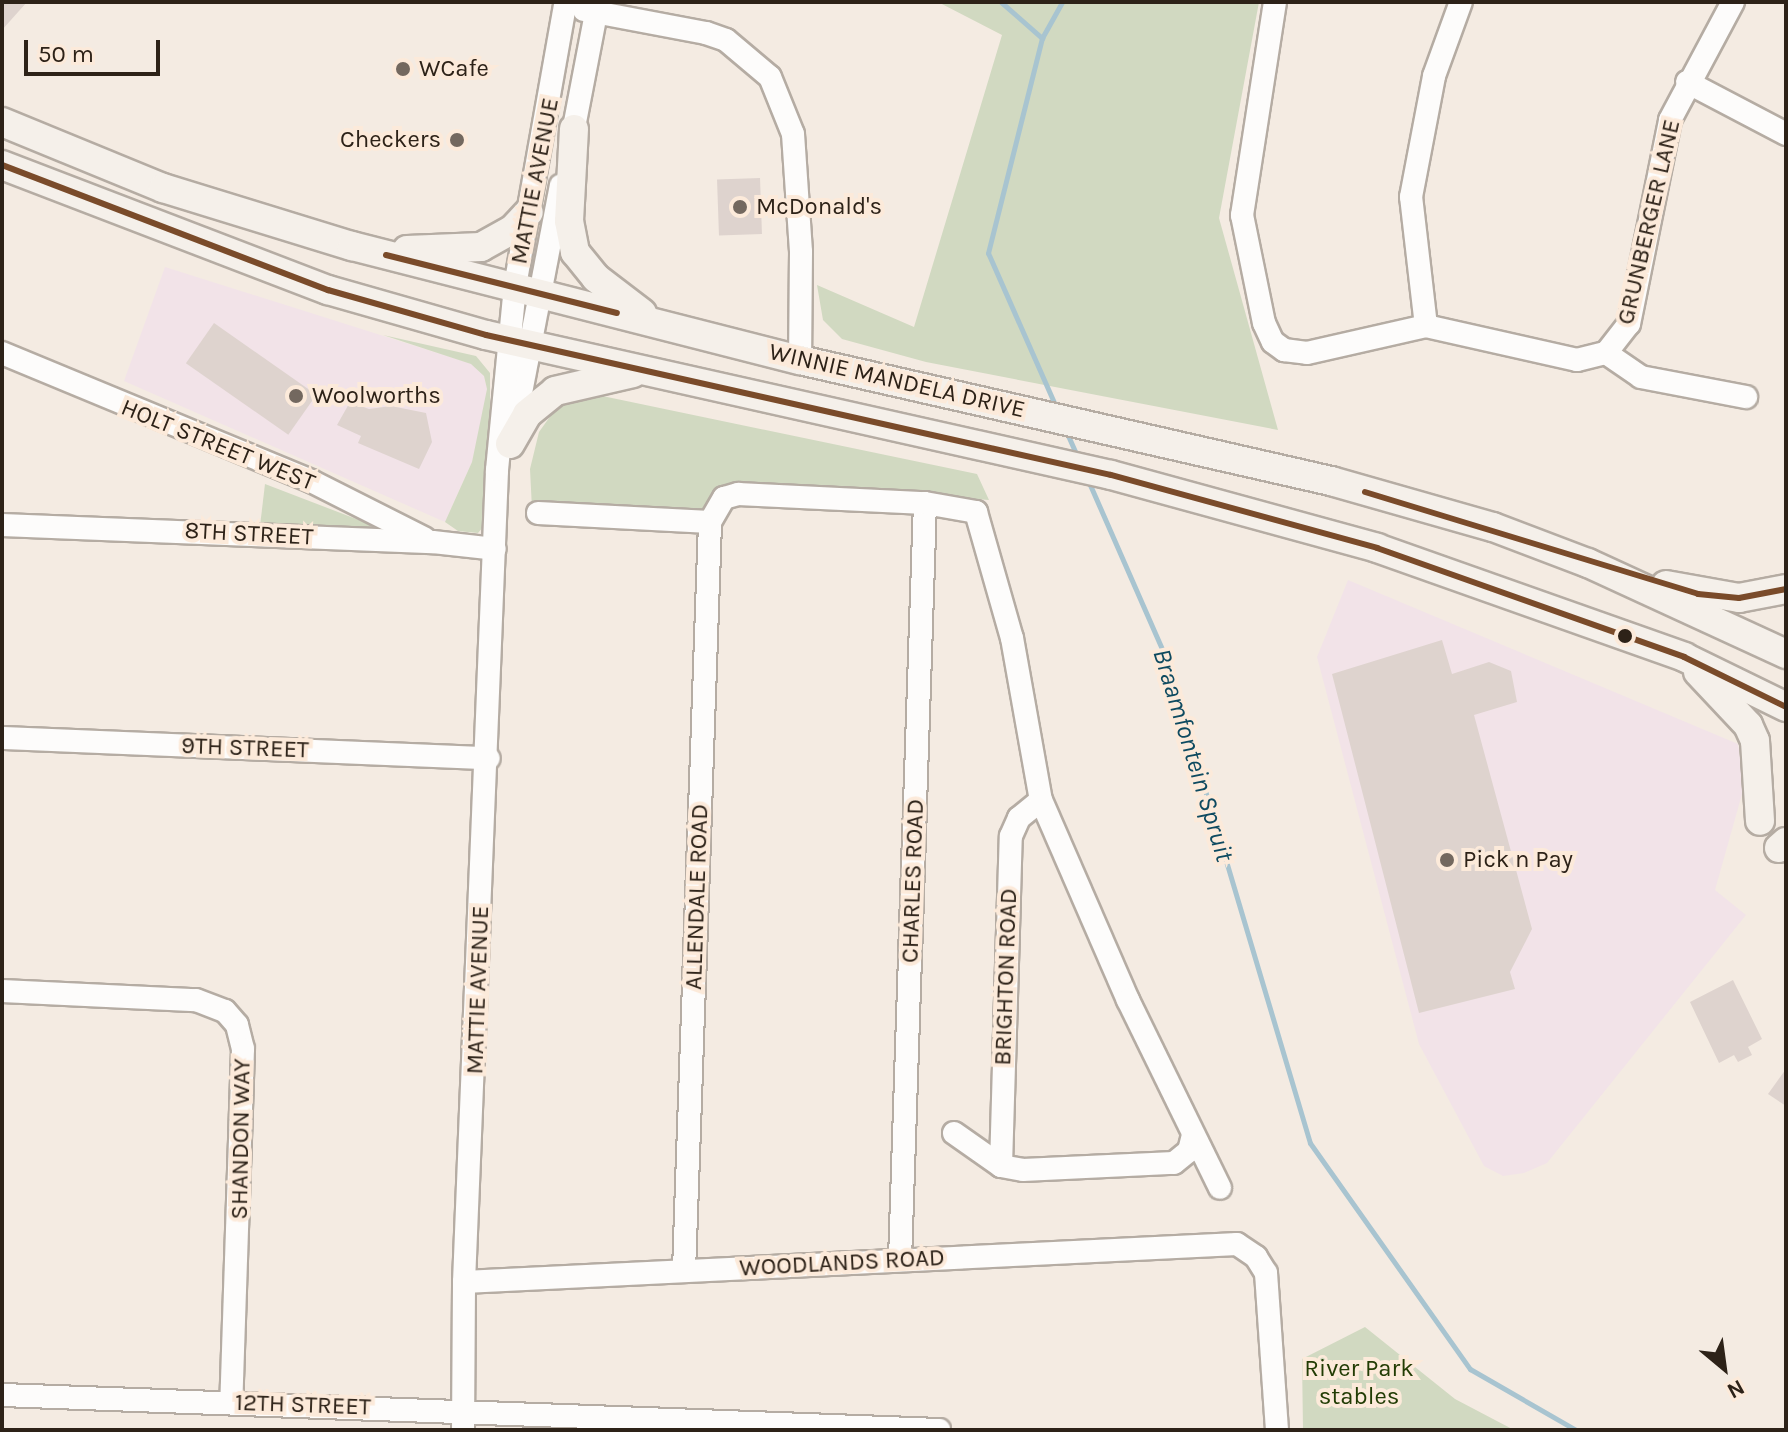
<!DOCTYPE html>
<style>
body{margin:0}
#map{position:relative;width:1788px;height:1432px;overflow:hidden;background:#f4ebe2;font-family:Karla,sans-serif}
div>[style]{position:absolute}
.commercial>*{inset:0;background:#f2e3e8}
.green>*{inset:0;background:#d1d9c1}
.stream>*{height:5px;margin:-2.5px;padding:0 2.5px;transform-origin:2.5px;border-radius:2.5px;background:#a8c4d0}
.building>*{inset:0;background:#ded3ce;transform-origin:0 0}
.roads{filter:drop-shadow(2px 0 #b5aca3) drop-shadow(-2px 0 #b5aca3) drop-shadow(0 2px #b5aca3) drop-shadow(0 -2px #b5aca3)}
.minor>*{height:22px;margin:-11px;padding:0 11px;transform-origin:11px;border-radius:11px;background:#fdfcfb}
.major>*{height:28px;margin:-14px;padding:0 14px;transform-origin:14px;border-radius:14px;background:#f5f0ea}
.bus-1>*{height:6px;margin:-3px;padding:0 3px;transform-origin:3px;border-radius:3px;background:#7a4b2a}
.dots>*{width:22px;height:22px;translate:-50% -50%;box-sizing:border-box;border:4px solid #fceada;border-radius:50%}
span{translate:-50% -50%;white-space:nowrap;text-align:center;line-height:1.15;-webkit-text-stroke:8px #fceada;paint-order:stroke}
.poi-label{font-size:24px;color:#2d2218}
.left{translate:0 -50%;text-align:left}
.right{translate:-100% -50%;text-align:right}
.street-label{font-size:24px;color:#2d2218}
.park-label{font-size:24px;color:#223c04}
.water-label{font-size:26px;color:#0e4a60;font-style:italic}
.frame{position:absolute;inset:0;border:4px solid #2d2218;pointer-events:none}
.north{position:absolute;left:1684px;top:1328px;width:80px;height:80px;-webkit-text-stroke:6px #fceada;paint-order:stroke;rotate:151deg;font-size:22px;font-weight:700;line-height:32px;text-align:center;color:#2d2218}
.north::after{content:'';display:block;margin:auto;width:28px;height:36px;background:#2d2218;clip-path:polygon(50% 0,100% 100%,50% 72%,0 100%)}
.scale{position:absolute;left:24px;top:40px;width:136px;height:36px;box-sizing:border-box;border:4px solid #2d2218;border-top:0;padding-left:10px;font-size:24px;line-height:28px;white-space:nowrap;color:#2d2218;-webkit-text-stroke:6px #fceada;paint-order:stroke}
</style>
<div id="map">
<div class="commercial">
<div style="clip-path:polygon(165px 267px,472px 364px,484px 376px,487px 389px,482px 422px,472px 462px,445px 522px,124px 381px)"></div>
<div style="clip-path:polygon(1348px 580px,1738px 744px,1744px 787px,1715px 890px,1746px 915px,1547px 1163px,1524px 1173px,1503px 1176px,1484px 1166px,1419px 1044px,1317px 657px)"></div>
</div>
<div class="green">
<div style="clip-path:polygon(938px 2px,1259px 2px,1219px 218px,1278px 430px,926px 362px,842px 339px,823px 320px,817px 285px,914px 327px,1002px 35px)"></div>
<div style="clip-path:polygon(383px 335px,476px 356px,490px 373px,490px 519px,478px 533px,458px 531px,445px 522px,472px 462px,487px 389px,484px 376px,471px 364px)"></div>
<div style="clip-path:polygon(588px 393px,977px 474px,989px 500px,767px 484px,697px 519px,532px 509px,530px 469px,539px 432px,559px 404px)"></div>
<div style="clip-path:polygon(265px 484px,398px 535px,260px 526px)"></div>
<div style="clip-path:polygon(1365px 1327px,1455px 1399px,1514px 1430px,1303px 1430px,1302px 1359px)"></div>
</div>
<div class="stream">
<div style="left:1001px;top:2px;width:55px;rotate:41.3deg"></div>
<div style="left:1056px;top:407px;width:168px;rotate:-113.8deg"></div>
<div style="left:988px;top:253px;width:222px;rotate:-75.9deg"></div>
<div style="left:1042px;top:38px;width:41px;rotate:-60.9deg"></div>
<div style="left:1066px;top:431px;width:30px;rotate:66deg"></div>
<div style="left:1087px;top:478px;width:194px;rotate:66.3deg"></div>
<div style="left:1165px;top:656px;width:508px;rotate:73.42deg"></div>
<div style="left:1310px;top:1143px;width:277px;rotate:54.7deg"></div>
<div style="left:1470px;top:1369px;width:122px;rotate:29.9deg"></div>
</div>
<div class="building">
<div style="clip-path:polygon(2px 2px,27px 2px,2px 30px)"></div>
<div style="left:760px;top:178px;width:56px;height:43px;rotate:88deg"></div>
<div style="left:214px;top:323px;width:125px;height:49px;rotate:35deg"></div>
<div style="clip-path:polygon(350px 402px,369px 409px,391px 406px,426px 413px,432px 442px,419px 469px,358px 443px,361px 436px,337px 425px)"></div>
<div style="clip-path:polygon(1442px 640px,1452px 674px,1489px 662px,1511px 671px,1517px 702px,1474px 715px,1532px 929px,1510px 972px,1515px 989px,1419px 1013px,1332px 674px)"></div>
<div style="clip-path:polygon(1733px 980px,1762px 1039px,1748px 1047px,1752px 1055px,1738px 1062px,1734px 1055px,1719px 1063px,1690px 1002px)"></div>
<div style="clip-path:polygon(1786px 1069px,1786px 1106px,1768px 1094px)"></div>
</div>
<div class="roads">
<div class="minor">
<div style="left:1275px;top:2px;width:216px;rotate:98.8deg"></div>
<div style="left:1242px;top:215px;width:110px;rotate:78.5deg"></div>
<div style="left:1264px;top:323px;width:21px;rotate:65deg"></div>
<div style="left:1273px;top:342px;width:14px;rotate:36deg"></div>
<div style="left:1284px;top:350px;width:23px;rotate:7deg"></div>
<div style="left:1307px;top:353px;width:122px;rotate:-12.8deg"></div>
<div style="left:1426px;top:326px;width:155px;rotate:12.7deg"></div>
<div style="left:1577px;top:360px;width:30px;rotate:-14deg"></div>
<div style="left:1606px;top:353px;width:37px;rotate:-52deg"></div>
<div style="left:1629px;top:324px;width:208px;rotate:-78.6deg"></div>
<div style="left:1670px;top:120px;width:134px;rotate:-61.9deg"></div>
<div style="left:584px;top:10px;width:124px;rotate:10.7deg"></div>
<div style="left:706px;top:33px;width:21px;rotate:19deg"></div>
<div style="left:726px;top:40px;width:57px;rotate:40.1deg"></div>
<div style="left:770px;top:77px;width:61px;rotate:68deg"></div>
<div style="left:793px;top:134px;width:118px;rotate:86.1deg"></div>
<div style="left:801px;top:252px;width:108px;rotate:90.5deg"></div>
<div style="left:1687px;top:82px;width:112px;rotate:27.7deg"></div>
<div style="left:571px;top:143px;width:132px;rotate:-79.1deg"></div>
<div style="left:1426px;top:326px;width:130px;rotate:-96.6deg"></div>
<div style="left:1411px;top:197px;width:123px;rotate:-79.2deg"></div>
<div style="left:1434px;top:76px;width:79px;rotate:-70deg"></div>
<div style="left:2px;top:353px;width:334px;rotate:22.5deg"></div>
<div style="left:311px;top:481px;width:127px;rotate:26.8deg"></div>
<div style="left:1606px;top:353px;width:42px;rotate:34.4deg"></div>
<div style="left:1641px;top:377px;width:107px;rotate:10.8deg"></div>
<div style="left:514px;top:429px;width:248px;rotate:-79.1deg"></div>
<div style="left:538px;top:513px;width:172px;rotate:3deg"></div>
<div style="left:2px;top:525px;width:431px;rotate:2.3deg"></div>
<div style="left:433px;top:542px;width:62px;rotate:6.4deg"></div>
<div style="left:2px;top:738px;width:487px;rotate:2.4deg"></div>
<div style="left:2px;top:991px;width:194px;rotate:2.7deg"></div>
<div style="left:196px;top:1000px;width:31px;rotate:21deg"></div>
<div style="left:225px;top:1011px;width:18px;rotate:49deg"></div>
<div style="left:237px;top:1025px;width:25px;rotate:76deg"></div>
<div style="left:243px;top:1049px;width:353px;rotate:91.9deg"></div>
<div style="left:954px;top:1133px;width:57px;rotate:35.1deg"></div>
<div style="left:1001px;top:1166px;width:22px;rotate:10deg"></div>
<div style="left:1023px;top:1170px;width:151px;rotate:-2.7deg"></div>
<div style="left:1174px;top:1163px;width:19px;rotate:-39deg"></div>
<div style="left:1189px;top:1151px;width:16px;rotate:-76deg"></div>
<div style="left:1001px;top:1166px;width:330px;rotate:-88.3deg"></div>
<div style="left:1011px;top:836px;width:20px;rotate:-66deg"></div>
<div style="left:1019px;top:818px;width:28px;rotate:-39deg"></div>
<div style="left:900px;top:1260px;width:757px;rotate:-88.11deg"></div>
<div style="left:684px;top:1271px;width:749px;rotate:-88.01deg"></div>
<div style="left:710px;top:522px;width:28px;rotate:-60deg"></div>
<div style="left:724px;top:498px;width:15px;rotate:-16deg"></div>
<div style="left:738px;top:494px;width:187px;rotate:2.8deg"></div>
<div style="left:925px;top:503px;width:52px;rotate:10deg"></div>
<div style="left:976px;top:512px;width:131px;rotate:74.1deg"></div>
<div style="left:1012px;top:638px;width:165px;rotate:79.9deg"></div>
<div style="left:1041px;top:800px;width:218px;rotate:66.5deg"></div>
<div style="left:1128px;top:1000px;width:209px;rotate:63.9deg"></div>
<div style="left:464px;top:1282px;width:774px;rotate:-2.81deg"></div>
<div style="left:1237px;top:1244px;width:23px;rotate:34deg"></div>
<div style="left:1256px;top:1257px;width:19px;rotate:58deg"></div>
<div style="left:1266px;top:1273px;width:157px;rotate:86deg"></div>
<div style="left:2px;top:1395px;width:938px;rotate:2.14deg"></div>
<div style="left:463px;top:1430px;width:148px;rotate:-89.6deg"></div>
<div style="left:464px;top:1282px;width:813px;rotate:-87.67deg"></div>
<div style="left:497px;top:470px;width:185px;rotate:-84.4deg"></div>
<div style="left:515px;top:286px;width:284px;rotate:-79.9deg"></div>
</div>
<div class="major">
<div style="left:2px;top:122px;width:174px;rotate:22.3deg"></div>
<div style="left:163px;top:188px;width:198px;rotate:17.1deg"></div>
<div style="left:352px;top:246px;width:462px;rotate:14.3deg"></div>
<div style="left:800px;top:360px;width:545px;rotate:12.84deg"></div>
<div style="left:1331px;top:481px;width:168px;rotate:15.9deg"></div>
<div style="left:1493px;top:527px;width:102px;rotate:20.8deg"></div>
<div style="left:1588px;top:563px;width:218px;rotate:24.7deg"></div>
<div style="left:574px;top:129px;width:92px;rotate:93.1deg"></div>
<div style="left:569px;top:221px;width:32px;rotate:79deg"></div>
<div style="left:575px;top:252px;width:33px;rotate:51deg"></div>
<div style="left:596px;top:278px;width:58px;rotate:37.3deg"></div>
<div style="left:2px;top:165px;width:349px;rotate:21deg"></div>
<div style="left:328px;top:290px;width:164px;rotate:15.9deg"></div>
<div style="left:486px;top:335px;width:640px;rotate:12.63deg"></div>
<div style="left:1111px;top:475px;width:276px;rotate:15.3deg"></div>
<div style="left:1377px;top:548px;width:326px;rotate:19.5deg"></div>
<div style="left:1684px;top:657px;width:114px;rotate:26.1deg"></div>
<div style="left:407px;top:250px;width:74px;rotate:-2.3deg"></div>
<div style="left:481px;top:247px;width:37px;rotate:-29deg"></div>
<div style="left:513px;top:229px;width:23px;rotate:-47deg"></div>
<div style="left:510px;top:444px;width:34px;rotate:-60deg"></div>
<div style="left:527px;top:414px;width:36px;rotate:-39deg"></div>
<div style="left:555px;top:391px;width:80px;rotate:-13deg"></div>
<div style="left:1666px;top:585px;width:74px;rotate:10.1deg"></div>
<div style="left:1739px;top:598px;width:48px;rotate:-10.8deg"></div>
<div style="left:1698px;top:672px;width:73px;rotate:46.7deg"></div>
<div style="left:1748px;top:725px;width:17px;rotate:66deg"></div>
<div style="left:1755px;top:741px;width:80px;rotate:86.4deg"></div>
<div style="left:1779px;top:848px;width:9px;rotate:-41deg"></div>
</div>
</div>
<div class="bus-1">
<div style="left:2px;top:165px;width:349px;rotate:21deg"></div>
<div style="left:328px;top:290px;width:164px;rotate:15.9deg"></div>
<div style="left:486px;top:335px;width:640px;rotate:12.63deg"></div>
<div style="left:1111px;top:475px;width:276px;rotate:15.3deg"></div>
<div style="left:1377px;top:548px;width:326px;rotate:19.5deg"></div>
<div style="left:1684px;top:657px;width:114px;rotate:26.1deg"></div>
<div style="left:386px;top:255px;width:238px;rotate:14.1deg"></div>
<div style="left:1365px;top:492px;width:348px;rotate:17deg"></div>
<div style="left:1698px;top:594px;width:41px;rotate:5.6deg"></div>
<div style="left:1739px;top:598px;width:48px;rotate:-10.8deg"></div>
</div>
<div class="dots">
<div style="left:403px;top:69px;background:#73685f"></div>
<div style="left:457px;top:140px;background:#73685f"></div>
<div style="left:740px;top:207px;background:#73685f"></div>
<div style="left:296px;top:396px;background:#73685f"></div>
<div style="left:1625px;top:636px;background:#2d2218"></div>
<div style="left:1447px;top:860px;background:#73685f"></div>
</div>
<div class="poi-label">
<span class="left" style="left:419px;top:69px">WCafe</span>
<span class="right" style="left:441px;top:140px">Checkers</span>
<span class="left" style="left:756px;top:207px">McDonald's</span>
<span class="left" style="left:312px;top:396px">Woolworths</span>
<span class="left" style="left:1463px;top:860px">Pick n Pay</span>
</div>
<div class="street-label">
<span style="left:535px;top:181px;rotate:-79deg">MATTIE AVENUE</span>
<span style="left:1649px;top:222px;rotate:-77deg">GRUNBERGER LANE</span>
<span style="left:897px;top:381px;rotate:13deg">WINNIE MANDELA DRIVE</span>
<span style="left:218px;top:445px;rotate:22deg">HOLT STREET WEST</span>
<span style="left:249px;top:534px;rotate:3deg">8TH STREET</span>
<span style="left:245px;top:748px;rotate:2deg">9TH STREET</span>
<span style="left:913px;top:881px;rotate:-88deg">CHARLES ROAD</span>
<span style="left:697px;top:897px;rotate:-88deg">ALLENDALE ROAD</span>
<span style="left:1006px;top:977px;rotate:-88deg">BRIGHTON ROAD</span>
<span style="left:478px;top:990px;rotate:-88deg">MATTIE AVENUE</span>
<span style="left:241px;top:1139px;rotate:-89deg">SHANDON WAY</span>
<span style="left:842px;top:1263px;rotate:-3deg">WOODLANDS ROAD</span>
<span style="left:303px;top:1405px;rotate:2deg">12TH STREET</span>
</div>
<div class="park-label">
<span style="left:1359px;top:1383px">River Park<br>stables</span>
</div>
<div class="water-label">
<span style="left:1193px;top:755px;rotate:73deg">Braamfontein Spruit</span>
</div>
<div class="frame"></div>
<div class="north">N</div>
<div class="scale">50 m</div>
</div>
